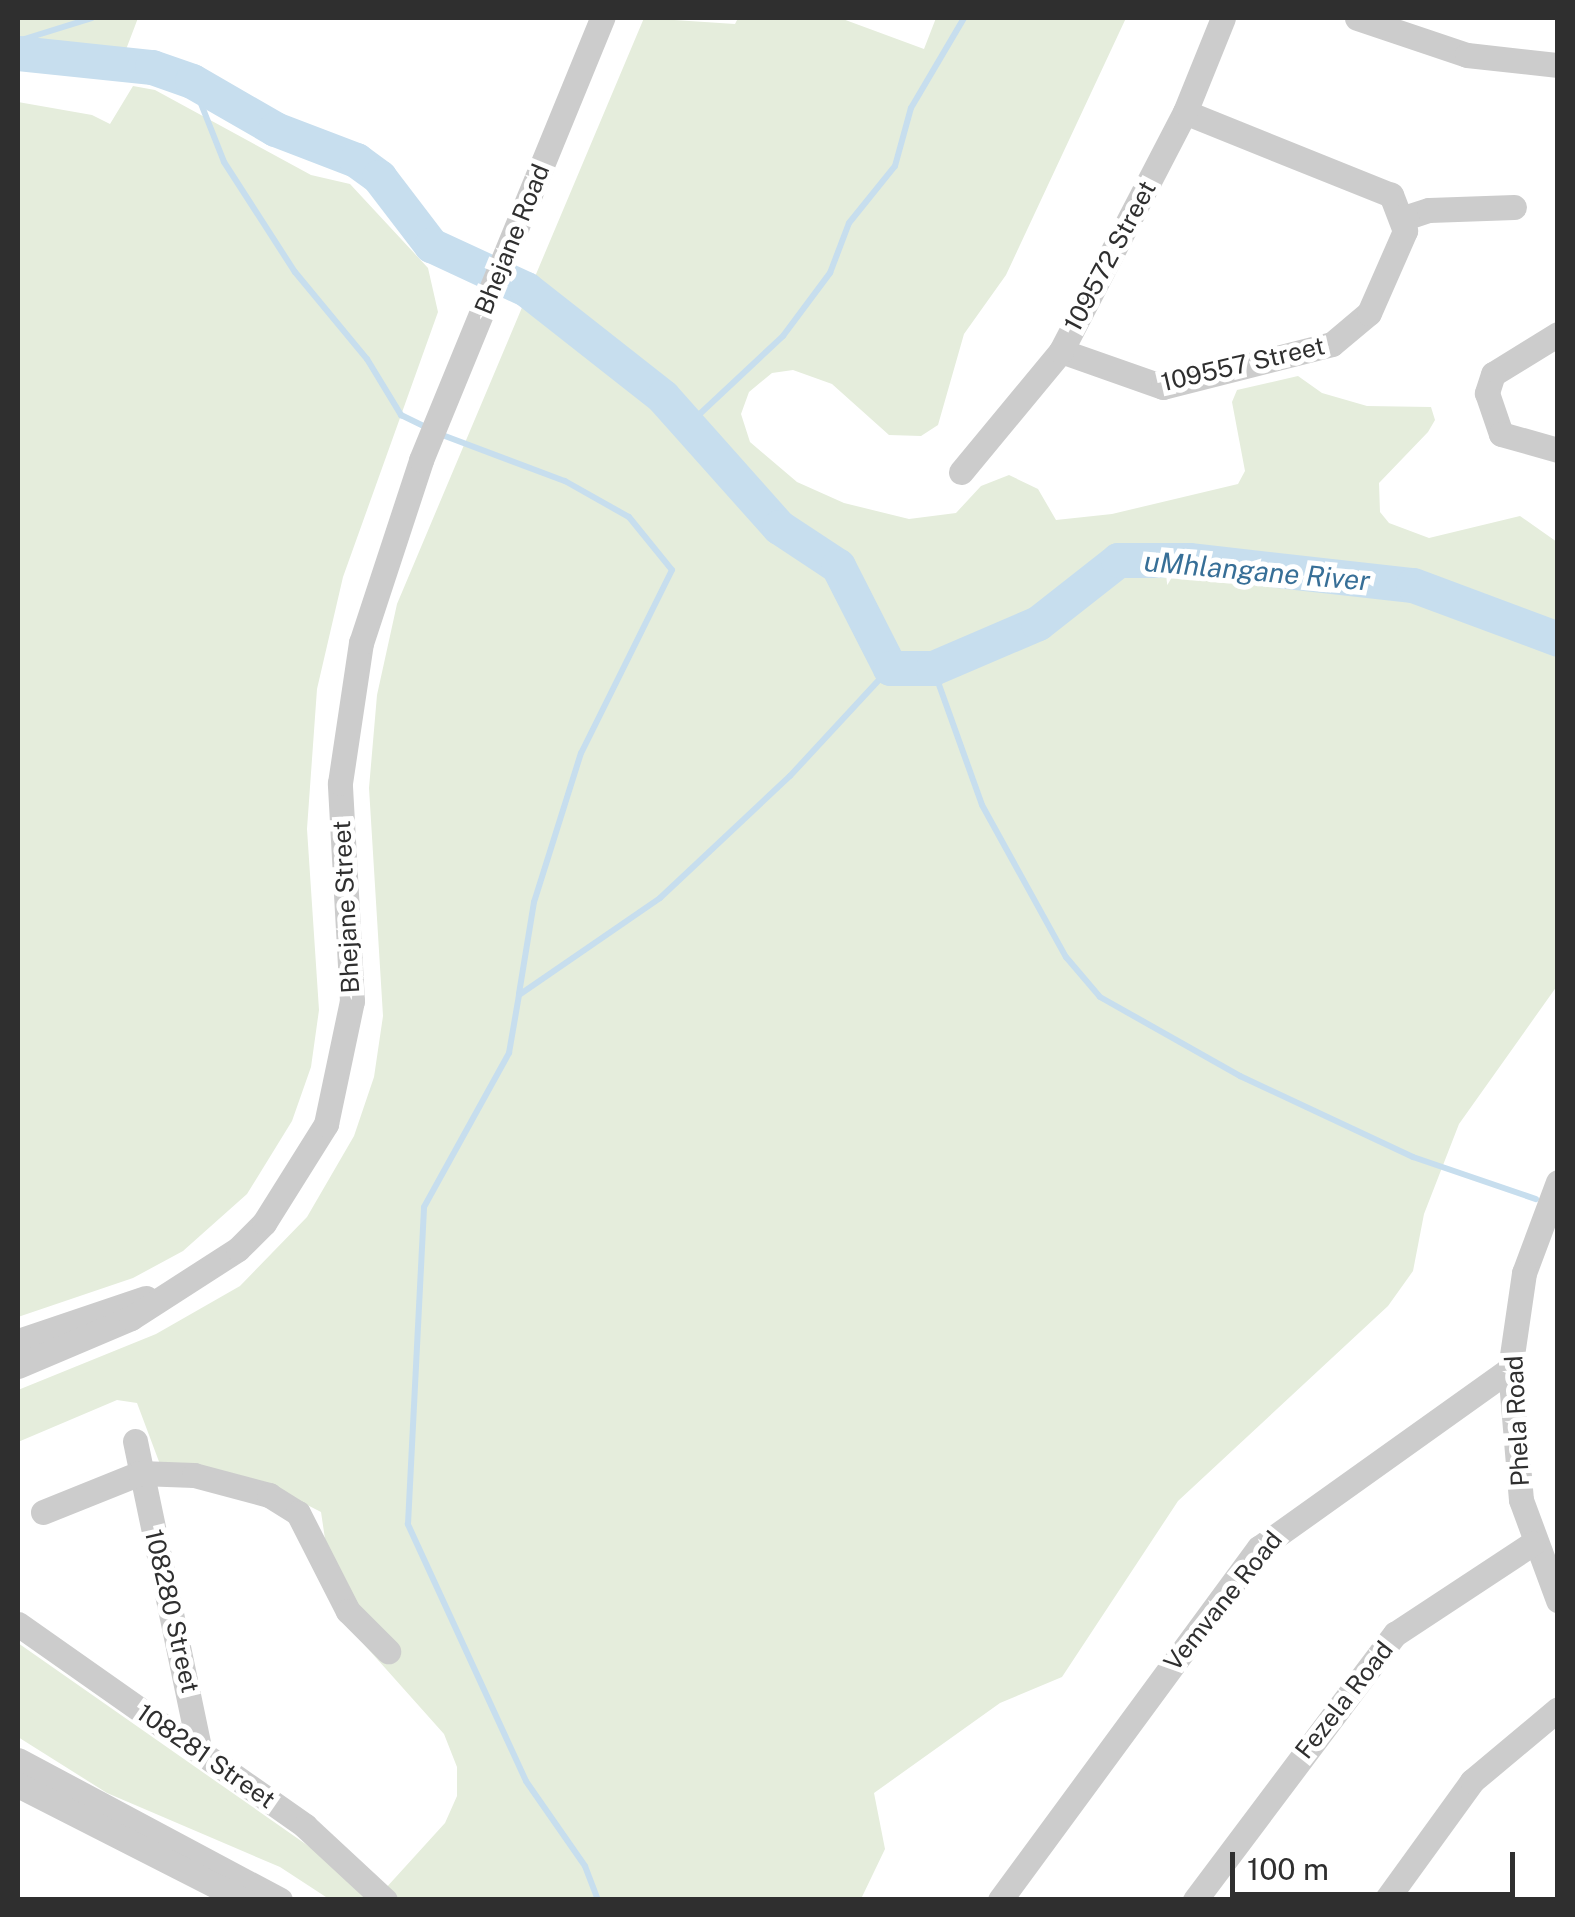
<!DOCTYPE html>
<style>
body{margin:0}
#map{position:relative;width:1575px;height:1917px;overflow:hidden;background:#fff;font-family:"Public Sans",sans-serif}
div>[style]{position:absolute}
.green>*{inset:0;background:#e5eddc}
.stream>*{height:6px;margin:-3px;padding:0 3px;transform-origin:3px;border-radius:3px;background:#c7deee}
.river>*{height:35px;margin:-17.5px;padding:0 17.5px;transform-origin:17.5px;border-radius:17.5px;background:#c7deee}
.minor>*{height:25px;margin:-12.5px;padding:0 12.5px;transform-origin:12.5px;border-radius:12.5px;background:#ccc}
span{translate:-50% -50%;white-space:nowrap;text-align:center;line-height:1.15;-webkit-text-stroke:10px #fff;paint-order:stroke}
.street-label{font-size:25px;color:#2f2f2f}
.water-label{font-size:28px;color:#376f97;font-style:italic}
.frame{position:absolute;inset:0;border:20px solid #2f2f2f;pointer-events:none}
.scale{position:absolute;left:1230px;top:1852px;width:285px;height:45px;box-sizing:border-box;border:5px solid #2f2f2f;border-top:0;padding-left:12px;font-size:30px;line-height:35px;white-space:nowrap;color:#2f2f2f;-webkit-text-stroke:8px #fff;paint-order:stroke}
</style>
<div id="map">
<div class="green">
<div style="clip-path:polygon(18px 18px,56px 20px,138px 18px,122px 60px,18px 45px)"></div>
<div style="clip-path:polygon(644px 18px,735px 24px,738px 18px,840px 18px,924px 49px,936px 18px,1126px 18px,1006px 275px,964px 334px,938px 425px,921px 436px,889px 435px,832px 384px,793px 370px,772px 373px,749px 392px,741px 414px,750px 442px,797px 482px,844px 503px,909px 519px,956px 513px,981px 486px,1009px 475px,1038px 489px,1056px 520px,1112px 514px,1238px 484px,1245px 471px,1232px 402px,1237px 390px,1298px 376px,1322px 393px,1367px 406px,1431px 407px,1435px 420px,1428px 432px,1379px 483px,1380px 512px,1389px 523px,1429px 538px,1520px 516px,1557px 542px,1557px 986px,1459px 1124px,1424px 1214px,1413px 1271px,1388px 1306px,1178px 1501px,1062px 1677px,1000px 1703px,874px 1793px,885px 1849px,861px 1899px,396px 1899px,385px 1889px,445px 1823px,457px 1796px,457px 1767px,444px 1734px,336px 1613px,321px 1512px,272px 1487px,161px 1467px,137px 1403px,117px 1400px,18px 1442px,18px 1390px,156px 1334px,240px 1286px,307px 1217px,354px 1136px,374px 1077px,383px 1016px,369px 788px,377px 695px,397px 604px)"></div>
<div style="clip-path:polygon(133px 86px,155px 90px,311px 175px,350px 184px,428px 268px,438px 312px,343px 577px,317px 689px,307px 829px,319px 1010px,311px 1067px,292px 1121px,247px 1194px,183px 1251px,133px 1278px,18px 1317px,18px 102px,92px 115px,110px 124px)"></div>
<div style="clip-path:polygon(18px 1643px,327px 1859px,367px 1899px,329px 1899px,280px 1867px,107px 1793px,18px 1737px)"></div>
</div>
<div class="stream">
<div style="left:18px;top:41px;width:77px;rotate:-17.3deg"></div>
<div style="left:192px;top:81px;width:87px;rotate:68.4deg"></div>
<div style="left:224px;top:162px;width:131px;rotate:57.2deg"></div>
<div style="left:295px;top:272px;width:113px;rotate:50.4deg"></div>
<div style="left:367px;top:359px;width:66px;rotate:58.7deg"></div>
<div style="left:401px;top:415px;width:28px;rotate:26deg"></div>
<div style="left:689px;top:424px;width:129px;rotate:-43.1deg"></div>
<div style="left:783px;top:336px;width:79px;rotate:-53.3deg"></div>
<div style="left:830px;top:273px;width:53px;rotate:-69.2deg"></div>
<div style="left:849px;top:223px;width:73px;rotate:-51.1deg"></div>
<div style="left:895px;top:166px;width:60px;rotate:-74.6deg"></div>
<div style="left:911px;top:108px;width:104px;rotate:-59.5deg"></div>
<div style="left:437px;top:433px;width:137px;rotate:20.6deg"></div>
<div style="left:565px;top:481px;width:73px;rotate:29.4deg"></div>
<div style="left:629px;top:517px;width:68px;rotate:50.9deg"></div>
<div style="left:672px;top:570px;width:204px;rotate:116.4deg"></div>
<div style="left:581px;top:753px;width:156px;rotate:107.5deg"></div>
<div style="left:534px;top:902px;width:93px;rotate:99.3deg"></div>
<div style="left:933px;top:668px;width:145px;rotate:70.3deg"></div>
<div style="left:982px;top:805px;width:174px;rotate:61.1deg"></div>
<div style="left:1066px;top:957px;width:52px;rotate:49.6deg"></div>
<div style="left:1100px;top:997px;width:161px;rotate:29.4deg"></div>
<div style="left:1240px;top:1076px;width:191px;rotate:25.1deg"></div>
<div style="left:1413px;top:1157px;width:130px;rotate:18.9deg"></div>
<div style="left:598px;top:1900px;width:36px;rotate:-111deg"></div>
<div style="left:585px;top:1866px;width:103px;rotate:-124.8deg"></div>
<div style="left:526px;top:1781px;width:283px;rotate:-114.7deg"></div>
<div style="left:408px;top:1524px;width:317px;rotate:-87.1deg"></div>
<div style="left:424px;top:1207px;width:176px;rotate:-61.1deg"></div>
<div style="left:509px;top:1053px;width:59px;rotate:-80.2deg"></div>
<div style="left:519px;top:995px;width:171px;rotate:-34.5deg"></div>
<div style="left:660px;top:898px;width:178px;rotate:-43.2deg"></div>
<div style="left:790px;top:776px;width:147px;rotate:-47.2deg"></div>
</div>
<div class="river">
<div style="left:18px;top:53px;width:135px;rotate:6deg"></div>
<div style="left:152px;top:67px;width:42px;rotate:19.3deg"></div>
<div style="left:192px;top:81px;width:96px;rotate:30deg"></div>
<div style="left:275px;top:129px;width:87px;rotate:20.9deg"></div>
<div style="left:356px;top:160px;width:29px;rotate:36deg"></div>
<div style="left:379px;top:177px;width:86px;rotate:52.6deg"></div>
<div style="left:431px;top:245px;width:105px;rotate:24.9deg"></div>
<div style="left:526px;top:289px;width:174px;rotate:38.2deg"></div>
<div style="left:663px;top:397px;width:174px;rotate:48.3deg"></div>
<div style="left:779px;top:527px;width:71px;rotate:33.5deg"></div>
<div style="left:838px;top:566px;width:114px;rotate:63deg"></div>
<div style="left:890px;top:668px;width:43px"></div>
<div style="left:933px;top:668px;width:114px;rotate:-23.2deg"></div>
<div style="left:1038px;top:623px;width:102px;rotate:-38.2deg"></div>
<div style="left:1118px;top:560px;width:71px"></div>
<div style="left:1189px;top:560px;width:225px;rotate:6.4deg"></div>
<div style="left:1413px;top:585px;width:155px;rotate:20.4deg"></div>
</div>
<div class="minor">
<div style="left:1357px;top:18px;width:116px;rotate:18.6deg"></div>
<div style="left:1467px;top:55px;width:92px;rotate:6.3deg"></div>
<div style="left:1404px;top:218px;width:26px;rotate:-18deg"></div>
<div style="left:1429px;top:210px;width:85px;rotate:-2deg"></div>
<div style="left:1558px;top:334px;width:76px;rotate:148.4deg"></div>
<div style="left:1493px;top:374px;width:20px;rotate:108deg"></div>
<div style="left:1487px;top:393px;width:43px;rotate:71.1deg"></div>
<div style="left:1501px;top:434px;width:59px;rotate:15.7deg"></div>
<div style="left:1061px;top:351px;width:108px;rotate:19.4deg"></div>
<div style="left:1163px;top:387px;width:174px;rotate:-14.3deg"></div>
<div style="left:1332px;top:344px;width:48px;rotate:-40deg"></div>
<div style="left:1369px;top:313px;width:90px;rotate:-66.3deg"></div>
<div style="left:1405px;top:231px;width:39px;rotate:-111deg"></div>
<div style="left:1391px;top:195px;width:222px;rotate:-158.1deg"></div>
<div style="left:961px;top:472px;width:157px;rotate:-50.4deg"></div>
<div style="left:1061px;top:351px;width:269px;rotate:-62.6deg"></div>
<div style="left:1185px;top:112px;width:101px;rotate:-68deg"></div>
<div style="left:1558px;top:1182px;width:97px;rotate:110.5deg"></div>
<div style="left:1524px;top:1273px;width:97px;rotate:98.3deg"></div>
<div style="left:1510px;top:1369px;width:131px;rotate:85.2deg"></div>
<div style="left:1521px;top:1500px;width:107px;rotate:69.7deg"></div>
<div style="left:18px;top:1341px;width:135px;rotate:-18.6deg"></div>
<div style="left:18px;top:1366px;width:123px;rotate:-23deg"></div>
<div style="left:131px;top:1318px;width:127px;rotate:-32.8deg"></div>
<div style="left:238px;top:1249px;width:37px;rotate:-45deg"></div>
<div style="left:264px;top:1223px;width:117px;rotate:-57.9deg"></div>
<div style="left:326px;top:1124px;width:126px;rotate:-78.1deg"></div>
<div style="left:352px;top:1001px;width:218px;rotate:-93.2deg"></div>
<div style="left:340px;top:783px;width:142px;rotate:-81.5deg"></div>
<div style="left:361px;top:643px;width:193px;rotate:-71.8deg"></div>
<div style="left:421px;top:460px;width:478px;rotate:-67.7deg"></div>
<div style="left:135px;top:1441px;width:314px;rotate:78.2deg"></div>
<div style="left:43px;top:1512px;width:105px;rotate:-21.9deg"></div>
<div style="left:140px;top:1473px;width:54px;rotate:2.1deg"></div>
<div style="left:194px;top:1475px;width:78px;rotate:14.9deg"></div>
<div style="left:269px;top:1495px;width:34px;rotate:32deg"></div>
<div style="left:298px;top:1513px;width:110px;rotate:63deg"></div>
<div style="left:348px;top:1611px;width:57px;rotate:45deg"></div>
<div style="left:18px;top:1624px;width:351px;rotate:35.1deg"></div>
<div style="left:305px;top:1826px;width:109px;rotate:42.8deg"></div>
<div style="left:18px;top:1760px;width:297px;rotate:28.1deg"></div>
<div style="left:18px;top:1785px;width:254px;rotate:27deg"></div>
<div style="left:1000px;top:1900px;width:437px;rotate:-53.7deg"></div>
<div style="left:1259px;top:1548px;width:308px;rotate:-35.5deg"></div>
<div style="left:1195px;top:1900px;width:333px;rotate:-53.1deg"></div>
<div style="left:1395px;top:1634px;width:165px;rotate:-33.4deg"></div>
<div style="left:1386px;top:1900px;width:147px;rotate:-54.1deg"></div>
<div style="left:1472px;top:1781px;width:112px;rotate:-39.9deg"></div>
</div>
<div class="street-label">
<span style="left:512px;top:239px;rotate:-68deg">Bhejane Road</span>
<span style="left:1110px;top:256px;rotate:-62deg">109572 Street</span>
<span style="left:1243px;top:364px;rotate:-13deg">109557 Street</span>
<span style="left:346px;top:907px;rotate:-93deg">Bhejane Street</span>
<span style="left:1517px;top:1421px;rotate:-93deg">Phela Road</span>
<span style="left:1223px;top:1601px;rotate:-51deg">Vemvane Road</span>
<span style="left:172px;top:1611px;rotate:77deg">108280 Street</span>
<span style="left:1344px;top:1700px;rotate:-52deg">Fezela Road</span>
<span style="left:206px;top:1756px;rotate:35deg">108281 Street</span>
</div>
<div class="water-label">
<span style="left:1257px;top:571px;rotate:5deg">uMhlangane River</span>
</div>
<div class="frame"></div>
<div class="scale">100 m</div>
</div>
